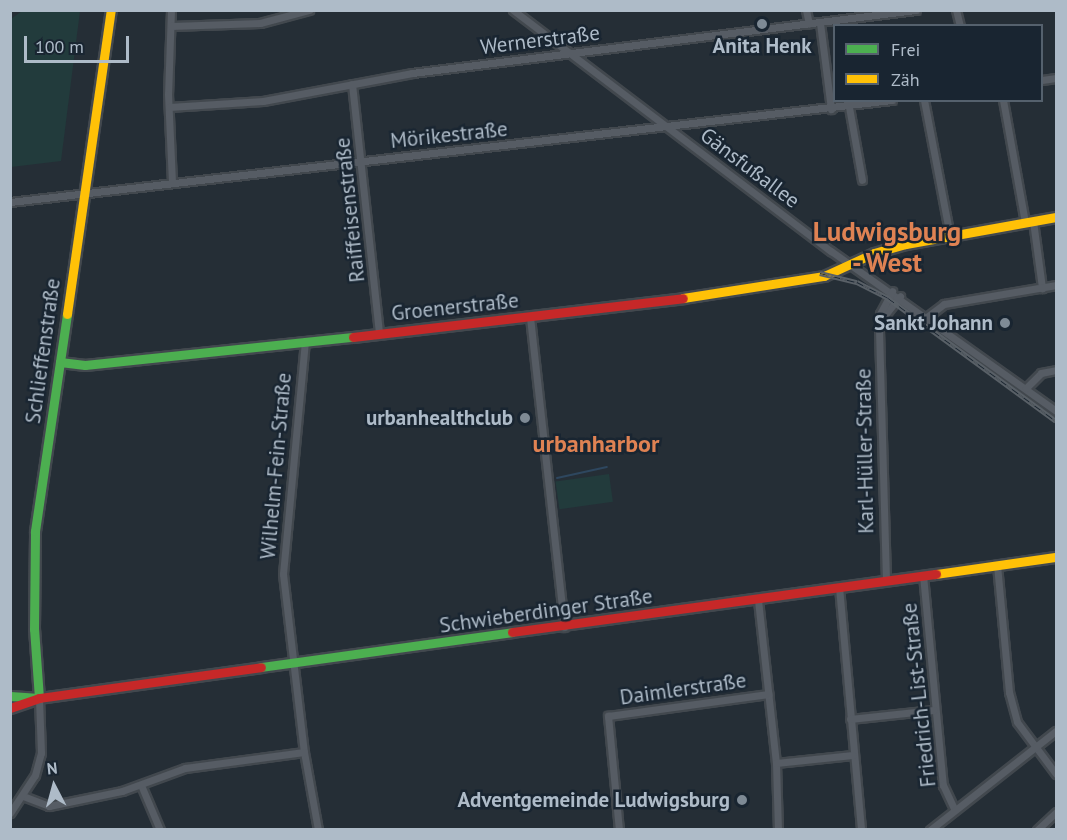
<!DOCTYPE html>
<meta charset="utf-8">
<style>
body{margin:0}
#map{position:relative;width:1067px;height:840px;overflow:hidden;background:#252e36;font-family:"PT Sans",sans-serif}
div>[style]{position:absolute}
.green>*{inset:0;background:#223b3c;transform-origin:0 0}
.stream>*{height:2px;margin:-1px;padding:0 1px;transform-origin:1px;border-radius:1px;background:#2e475f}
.roads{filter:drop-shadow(2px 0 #42484e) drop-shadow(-2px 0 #42484e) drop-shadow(0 2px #42484e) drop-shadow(0 -2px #42484e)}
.street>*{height:7px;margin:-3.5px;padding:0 3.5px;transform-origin:3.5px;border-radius:3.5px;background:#565c64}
.fast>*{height:9px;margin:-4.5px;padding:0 4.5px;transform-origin:4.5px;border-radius:4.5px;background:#4caf50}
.slow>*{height:9px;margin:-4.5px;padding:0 4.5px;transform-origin:4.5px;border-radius:4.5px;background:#ffc107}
.jam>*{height:9px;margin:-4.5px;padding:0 4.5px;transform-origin:4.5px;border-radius:4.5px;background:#c62828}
.rail>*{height:4.5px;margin-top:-2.25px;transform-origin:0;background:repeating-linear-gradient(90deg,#192531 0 7px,#596067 0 14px);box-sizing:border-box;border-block:2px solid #596067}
.dots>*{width:16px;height:16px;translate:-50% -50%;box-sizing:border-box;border:3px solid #192531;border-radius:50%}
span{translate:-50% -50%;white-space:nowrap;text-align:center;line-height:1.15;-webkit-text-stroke:5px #192531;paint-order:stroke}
.street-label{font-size:21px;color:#aebbc8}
.poi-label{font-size:21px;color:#aebbc8;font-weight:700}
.right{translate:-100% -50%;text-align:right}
.quarter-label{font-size:24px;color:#df8253;font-weight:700}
.district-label{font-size:27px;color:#df8253;font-weight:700}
.frame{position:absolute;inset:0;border:12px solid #aebbc8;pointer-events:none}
.legend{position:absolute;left:833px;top:24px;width:210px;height:78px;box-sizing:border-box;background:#192531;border:2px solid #55616d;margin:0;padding:8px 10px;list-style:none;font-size:18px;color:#aebbc8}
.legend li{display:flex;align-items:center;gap:12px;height:30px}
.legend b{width:30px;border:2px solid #55616d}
.north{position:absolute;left:24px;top:756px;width:60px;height:60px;-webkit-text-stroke:4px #192531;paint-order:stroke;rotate:354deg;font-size:16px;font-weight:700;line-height:24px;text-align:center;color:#aebbc8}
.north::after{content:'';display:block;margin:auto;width:21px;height:27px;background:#aebbc8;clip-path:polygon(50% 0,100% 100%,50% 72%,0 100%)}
.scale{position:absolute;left:24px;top:36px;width:105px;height:27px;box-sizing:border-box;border:3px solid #aebbc8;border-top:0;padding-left:8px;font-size:18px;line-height:21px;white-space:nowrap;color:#aebbc8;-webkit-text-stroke:4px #192531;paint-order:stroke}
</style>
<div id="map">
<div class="green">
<div style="clip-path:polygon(22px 11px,80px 11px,61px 161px,11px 167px,11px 19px)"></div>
<div style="left:609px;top:474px;width:28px;height:54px;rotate:82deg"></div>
</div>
<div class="stream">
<div style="left:557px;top:478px;width:51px;rotate:-12.4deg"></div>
</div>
<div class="roads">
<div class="street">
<div style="left:171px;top:10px;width:84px;rotate:92deg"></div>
<div style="left:168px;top:94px;width:88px;rotate:87.4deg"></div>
<div style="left:513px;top:10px;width:399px;rotate:37.2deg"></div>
<div style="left:831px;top:251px;width:276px;rotate:35.4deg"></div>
<div style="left:806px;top:10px;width:14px;rotate:78deg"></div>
<div style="left:956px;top:10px;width:16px;rotate:76deg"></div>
<div style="left:820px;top:23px;width:87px;rotate:82.7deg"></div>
<div style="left:171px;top:26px;width:89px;rotate:-1.9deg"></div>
<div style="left:260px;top:23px;width:51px;rotate:-14.9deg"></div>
<div style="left:1042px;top:80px;width:14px;rotate:-8deg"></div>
<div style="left:352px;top:84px;width:250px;rotate:83.8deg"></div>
<div style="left:924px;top:100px;width:138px;rotate:79.2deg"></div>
<div style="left:1003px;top:100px;width:124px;rotate:79.8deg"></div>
<div style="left:169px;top:107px;width:94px;rotate:-3.7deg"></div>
<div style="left:263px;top:101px;width:152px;rotate:-10.6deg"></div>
<div style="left:412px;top:73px;width:508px;rotate:-7.13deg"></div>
<div style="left:849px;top:107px;width:74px;rotate:79.9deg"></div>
<div style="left:10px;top:202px;width:888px;rotate:-6.6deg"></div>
<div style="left:1033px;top:221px;width:68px;rotate:82.3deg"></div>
<div style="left:928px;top:316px;width:20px;rotate:-37deg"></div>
<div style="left:944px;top:304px;width:114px;rotate:-9.6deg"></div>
<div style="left:530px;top:317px;width:312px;rotate:83.7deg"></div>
<div style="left:880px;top:321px;width:32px;rotate:-51deg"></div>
<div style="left:305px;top:341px;width:234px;rotate:95.4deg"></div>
<div style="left:283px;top:574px;width:179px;rotate:83.3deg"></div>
<div style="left:304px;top:752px;width:79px;rotate:79.8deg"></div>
<div style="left:1026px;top:388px;width:21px;rotate:-45deg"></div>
<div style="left:1041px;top:373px;width:15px;rotate:-11deg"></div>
<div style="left:997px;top:565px;width:128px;rotate:84.6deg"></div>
<div style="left:1009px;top:692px;width:31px;rotate:75deg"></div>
<div style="left:1017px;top:722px;width:65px;rotate:53.1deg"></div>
<div style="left:923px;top:575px;width:211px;rotate:84.6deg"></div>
<div style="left:943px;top:785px;width:26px;rotate:65deg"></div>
<div style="left:886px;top:580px;width:251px;rotate:-91.6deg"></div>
<div style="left:879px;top:329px;width:15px;rotate:-86deg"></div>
<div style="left:880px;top:314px;width:26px;rotate:-62deg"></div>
<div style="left:839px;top:587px;width:244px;rotate:84.8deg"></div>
<div style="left:758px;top:600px;width:164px;rotate:83.7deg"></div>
<div style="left:776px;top:763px;width:67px;rotate:88.3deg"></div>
<div style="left:850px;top:719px;width:84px;rotate:-6.1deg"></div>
<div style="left:776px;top:763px;width:77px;rotate:-5.9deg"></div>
<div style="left:141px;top:785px;width:49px;rotate:67.1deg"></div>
<div style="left:23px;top:796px;width:28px;rotate:21deg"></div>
<div style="left:49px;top:806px;width:75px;rotate:-11.6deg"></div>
<div style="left:122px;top:791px;width:67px;rotate:-20.1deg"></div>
<div style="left:185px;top:768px;width:120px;rotate:-7.7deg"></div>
<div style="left:10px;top:813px;width:45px;rotate:-56.7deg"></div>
<div style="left:35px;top:775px;width:23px;rotate:-75deg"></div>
<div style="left:41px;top:753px;width:55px;rotate:-92.1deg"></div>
<div style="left:619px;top:830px;width:115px;rotate:-95.5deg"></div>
<div style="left:608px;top:716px;width:162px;rotate:-7.8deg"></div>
<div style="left:930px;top:830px;width:160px;rotate:-38.2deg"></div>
<div style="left:1037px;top:830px;width:26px;rotate:-43deg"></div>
</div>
<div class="fast">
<div style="left:60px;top:362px;width:25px;rotate:7deg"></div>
<div style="left:85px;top:365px;width:269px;rotate:-6deg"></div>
<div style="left:261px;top:667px;width:253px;rotate:-7.9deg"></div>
<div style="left:10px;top:696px;width:29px;rotate:4deg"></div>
<div style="left:39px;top:698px;width:69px;rotate:-94.1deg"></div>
<div style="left:34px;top:629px;width:98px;rotate:-89.4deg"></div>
<div style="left:35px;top:531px;width:219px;rotate:-81.6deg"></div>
</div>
<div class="slow">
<div style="left:683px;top:298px;width:143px;rotate:-8.9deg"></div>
<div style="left:824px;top:276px;width:55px;rotate:-24.7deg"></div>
<div style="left:874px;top:253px;width:33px;rotate:-16deg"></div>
<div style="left:906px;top:244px;width:152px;rotate:-10.2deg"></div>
<div style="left:67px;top:314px;width:307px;rotate:-81.8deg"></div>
<div style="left:936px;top:574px;width:121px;rotate:-8.1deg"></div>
</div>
<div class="jam">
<div style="left:353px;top:337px;width:332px;rotate:-6.7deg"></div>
<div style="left:512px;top:632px;width:428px;rotate:-7.8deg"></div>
<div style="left:10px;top:708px;width:31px;rotate:-19deg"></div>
<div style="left:39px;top:698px;width:224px;rotate:-7.9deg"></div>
</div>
</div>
<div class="rail">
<div style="left:820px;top:273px;width:38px;rotate:14deg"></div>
<div style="left:857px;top:282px;width:35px;rotate:27deg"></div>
<div style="left:888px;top:298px;width:208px;rotate:36.2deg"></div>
</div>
<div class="dots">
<div style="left:762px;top:24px;background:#7e8a95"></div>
<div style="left:1005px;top:323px;background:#7e8a95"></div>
<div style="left:525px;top:418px;background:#7e8a95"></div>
<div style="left:742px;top:800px;background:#7e8a95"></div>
</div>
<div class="street-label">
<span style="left:540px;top:40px;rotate:-7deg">Wernerstraße</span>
<span style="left:449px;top:135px;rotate:-6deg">Mörikestraße</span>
<span style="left:750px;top:168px;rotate:37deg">Gänsfußallee</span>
<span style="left:350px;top:210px;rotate:-96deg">Raiffeisenstraße</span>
<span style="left:455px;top:307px;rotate:-6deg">Groenerstraße</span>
<span style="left:43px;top:351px;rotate:-82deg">Schlieffenstraße</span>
<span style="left:865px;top:451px;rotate:-91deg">Karl-Hüller-Straße</span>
<span style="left:276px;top:466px;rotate:-85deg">Wilhelm-Fein-Straße</span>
<span style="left:546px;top:611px;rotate:-8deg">Schwieberdinger Straße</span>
<span style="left:683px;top:689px;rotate:-8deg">Daimlerstraße</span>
<span style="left:919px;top:695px;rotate:-96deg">Friedrich-List-Straße</span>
</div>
<div class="poi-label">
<span style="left:762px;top:46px">Anita Henk</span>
<span class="right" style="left:993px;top:323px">Sankt Johann</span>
<span class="right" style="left:513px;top:418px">urbanhealthclub</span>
<span class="right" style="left:730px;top:800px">Adventgemeinde Ludwigsburg</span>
</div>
<div class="quarter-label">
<span style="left:596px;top:444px">urbanharbor</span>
</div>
<div class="district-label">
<span style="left:887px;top:247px">Ludwigsburg<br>- West</span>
</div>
<div class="frame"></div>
<ul class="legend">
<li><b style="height:8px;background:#4caf50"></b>Frei</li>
<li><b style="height:8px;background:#ffc107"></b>Zäh</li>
</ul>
<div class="north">N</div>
<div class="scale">100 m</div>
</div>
